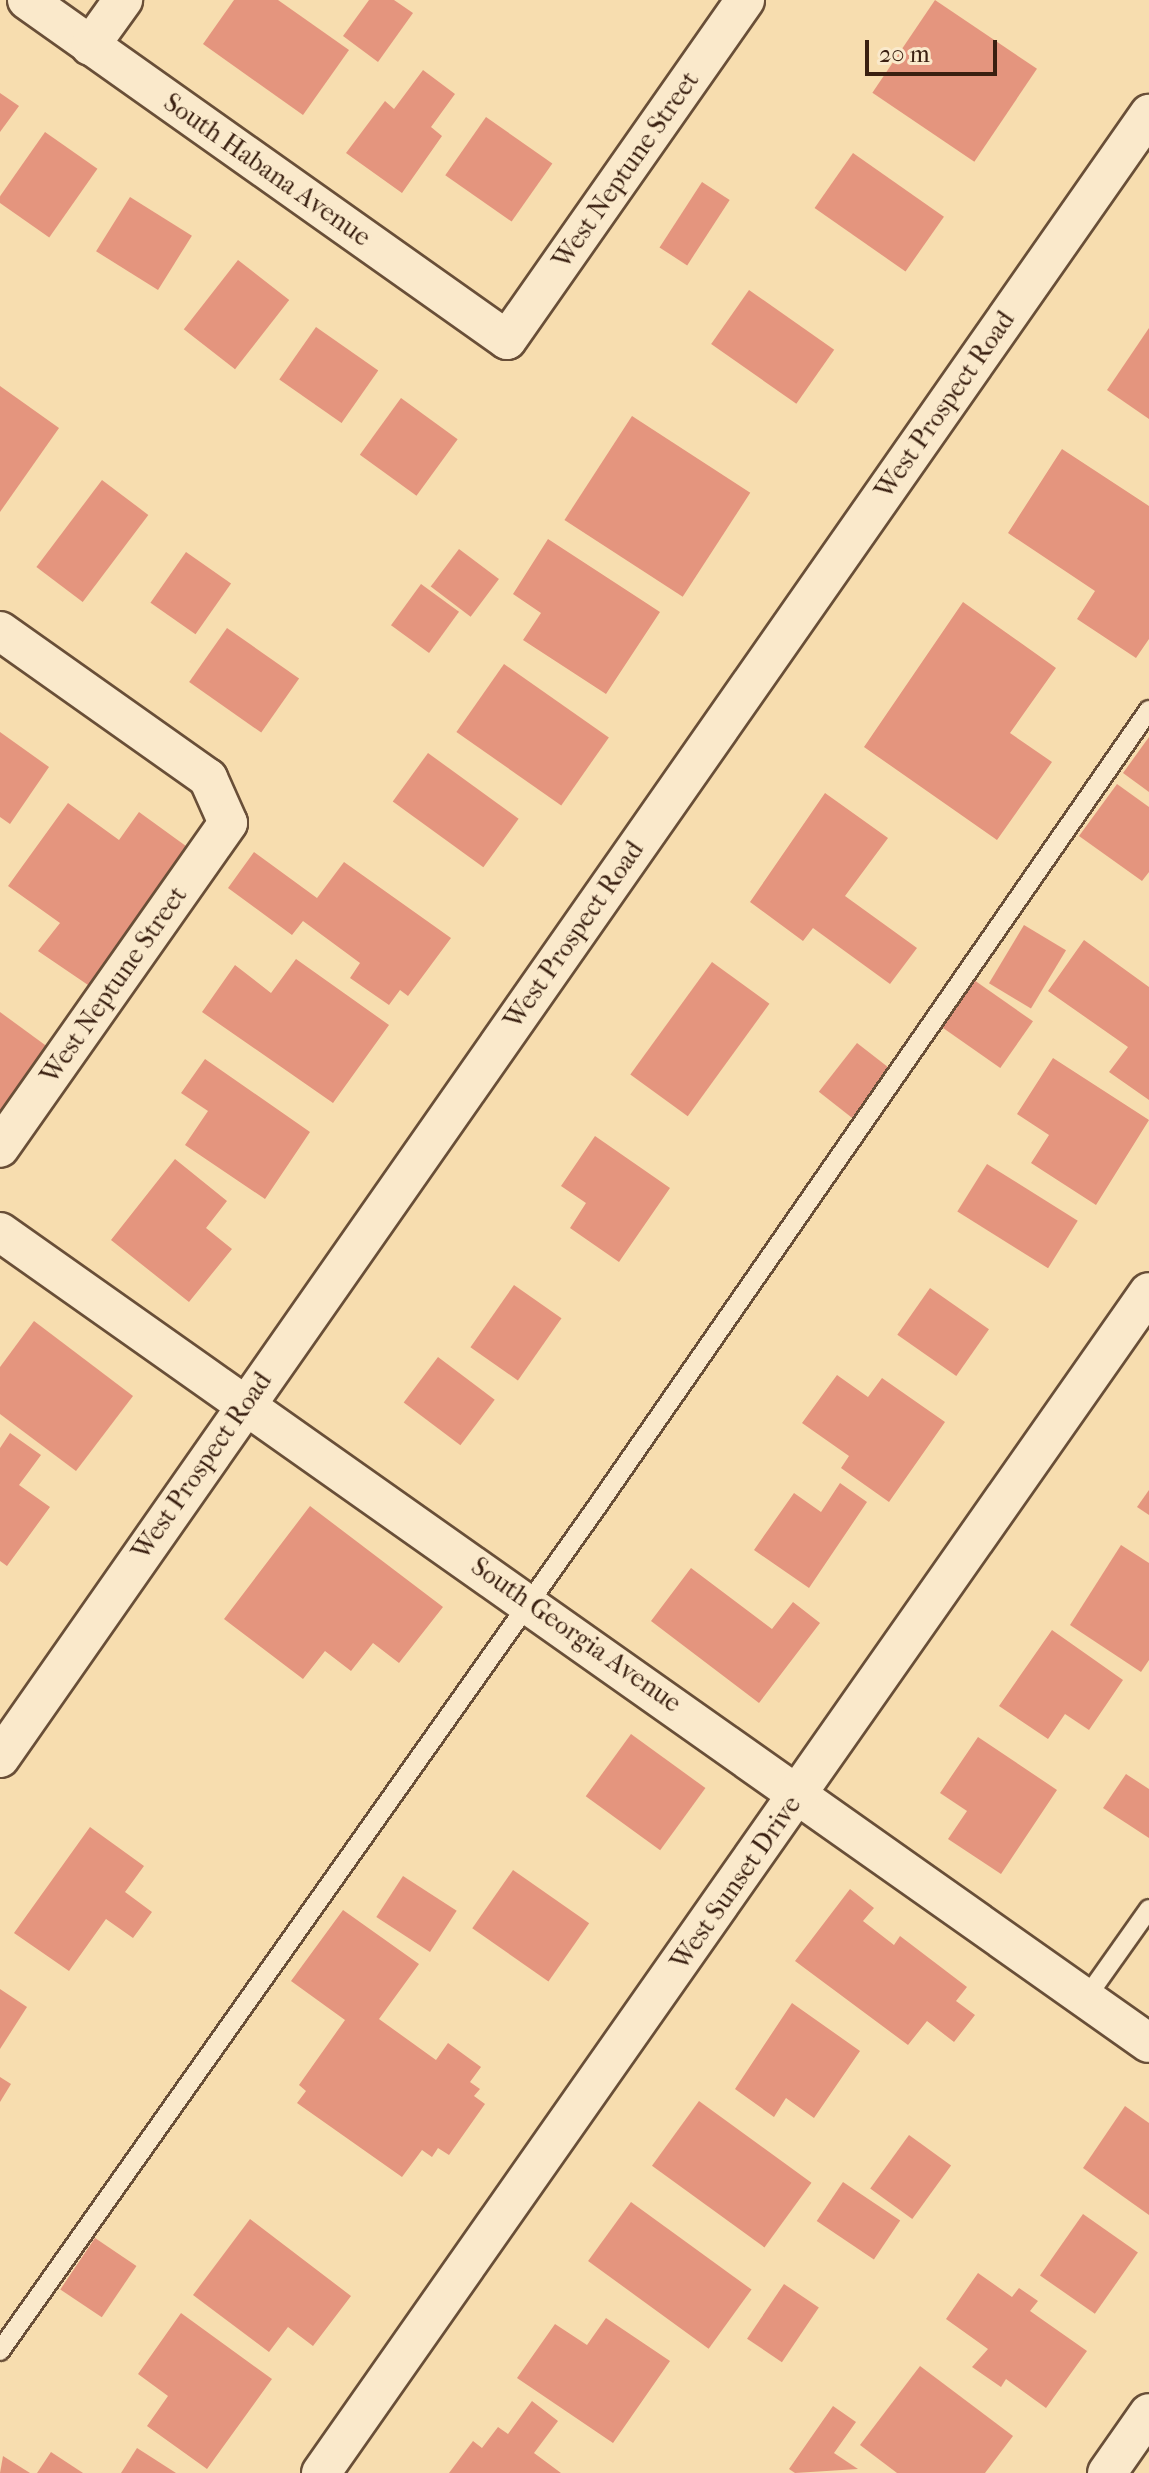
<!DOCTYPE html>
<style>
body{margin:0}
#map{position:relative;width:1149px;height:2473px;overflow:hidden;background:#f7ddaf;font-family:"IM FELL French Canon",serif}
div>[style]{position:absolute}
.building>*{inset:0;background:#e4957e;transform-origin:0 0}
.roads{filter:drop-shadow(2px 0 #694f38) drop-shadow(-2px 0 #694f38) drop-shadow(0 2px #694f38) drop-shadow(0 -2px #694f38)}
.lane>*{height:18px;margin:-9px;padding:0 9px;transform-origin:9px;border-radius:9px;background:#fae9cb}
.street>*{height:38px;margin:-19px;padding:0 19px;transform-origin:19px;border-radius:19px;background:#fae9cb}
span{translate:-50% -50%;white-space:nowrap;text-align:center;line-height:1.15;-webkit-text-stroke:6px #fae9cb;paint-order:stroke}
.street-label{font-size:26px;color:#3a2011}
.scale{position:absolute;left:865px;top:40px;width:132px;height:36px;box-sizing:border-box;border:4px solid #3a2011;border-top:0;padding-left:10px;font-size:24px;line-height:28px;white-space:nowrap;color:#3a2011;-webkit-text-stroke:6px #fae9cb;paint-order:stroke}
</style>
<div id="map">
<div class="building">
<div style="clip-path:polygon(234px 0,278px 0,349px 50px,303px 115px,203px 44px)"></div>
<div style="clip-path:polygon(369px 0,394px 0,413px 13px,378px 62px,343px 36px)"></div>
<div style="left:935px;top:0;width:123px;height:112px;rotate:34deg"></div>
<div style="clip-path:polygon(423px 70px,455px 94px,431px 127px,442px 136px,402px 193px,346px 153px,385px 101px,394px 109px)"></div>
<div style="clip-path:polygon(0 93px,19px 106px,0 132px)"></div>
<div style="left:486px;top:117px;width:81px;height:71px;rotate:35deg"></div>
<div style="left:45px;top:132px;width:64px;height:84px;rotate:35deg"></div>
<div style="left:853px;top:153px;width:111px;height:67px;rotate:35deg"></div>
<div style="left:702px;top:182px;width:33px;height:78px;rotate:33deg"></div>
<div style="left:130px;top:197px;width:73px;height:64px;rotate:32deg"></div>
<div style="left:238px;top:260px;width:65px;height:88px;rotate:38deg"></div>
<div style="left:749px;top:290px;width:104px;height:66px;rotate:35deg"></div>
<div style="left:316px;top:327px;width:76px;height:64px;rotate:35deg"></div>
<div style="clip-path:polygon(1149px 328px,1149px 419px,1107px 390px)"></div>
<div style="clip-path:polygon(0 386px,59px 428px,0 512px)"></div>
<div style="left:401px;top:398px;width:70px;height:70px;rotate:36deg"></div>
<div style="left:632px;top:416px;width:141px;height:124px;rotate:33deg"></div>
<div style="clip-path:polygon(1062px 449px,1149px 506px,1149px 639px,1136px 658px,1077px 619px,1095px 591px,1008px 533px)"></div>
<div style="left:102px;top:480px;width:58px;height:109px;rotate:37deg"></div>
<div style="clip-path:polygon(548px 539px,660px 612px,606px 694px,523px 640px,541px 613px,513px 594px)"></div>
<div style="left:459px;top:549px;width:50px;height:47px;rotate:37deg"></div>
<div style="left:186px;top:552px;width:55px;height:62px;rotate:35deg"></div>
<div style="left:421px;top:584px;width:47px;height:51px;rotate:36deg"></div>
<div style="clip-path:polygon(963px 602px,1056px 668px,1010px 733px,1052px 762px,997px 840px,864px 747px)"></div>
<div style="left:227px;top:628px;width:88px;height:66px;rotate:35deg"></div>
<div style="left:504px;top:664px;width:128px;height:83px;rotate:35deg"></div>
<div style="clip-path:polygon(0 732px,49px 767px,10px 824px,0 817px)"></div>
<div style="clip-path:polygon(1149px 737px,1149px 792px,1123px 773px)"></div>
<div style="left:428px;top:753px;width:112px;height:60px;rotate:36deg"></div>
<div style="clip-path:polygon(1117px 784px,1149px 807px,1149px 872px,1142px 881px,1079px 836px)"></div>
<div style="clip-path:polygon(825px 793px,888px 838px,845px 896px,917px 948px,890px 984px,813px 928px,803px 941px,750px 902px)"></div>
<div style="clip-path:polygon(68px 803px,119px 840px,139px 812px,190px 849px,91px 987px,38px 951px,60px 923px,8px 886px)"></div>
<div style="clip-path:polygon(254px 852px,317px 898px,344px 862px,451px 938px,408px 996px,400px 990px,389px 1005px,350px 978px,360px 963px,303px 921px,292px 935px,228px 888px)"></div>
<div style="left:1024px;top:925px;width:49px;height:68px;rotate:31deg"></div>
<div style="clip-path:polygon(1084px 940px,1149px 987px,1149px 1100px,1109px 1072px,1128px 1047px,1048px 991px)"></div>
<div style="clip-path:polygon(296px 959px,389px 1025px,333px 1103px,202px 1012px,235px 965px,271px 993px)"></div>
<div style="left:712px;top:962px;width:71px;height:139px;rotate:36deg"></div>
<div style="left:974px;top:980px;width:72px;height:57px;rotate:35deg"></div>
<div style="clip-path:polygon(0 1012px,56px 1053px,0 1123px)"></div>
<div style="left:857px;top:1043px;width:42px;height:62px;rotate:38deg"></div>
<div style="clip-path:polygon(1053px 1058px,1149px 1120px,1096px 1205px,1031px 1163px,1049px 1135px,1017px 1114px)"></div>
<div style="clip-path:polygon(205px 1059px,310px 1132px,265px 1199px,185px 1145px,208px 1111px,181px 1093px)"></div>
<div style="clip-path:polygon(595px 1136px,670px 1188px,619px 1262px,570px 1228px,586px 1203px,561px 1186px)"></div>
<div style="clip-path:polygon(175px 1159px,227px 1201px,206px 1228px,232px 1249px,189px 1302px,111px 1240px)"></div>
<div style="left:987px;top:1164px;width:107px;height:56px;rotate:32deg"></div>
<div style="left:514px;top:1285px;width:58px;height:76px;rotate:35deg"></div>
<div style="left:930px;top:1288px;width:72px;height:57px;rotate:35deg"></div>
<div style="clip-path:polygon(34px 1321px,133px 1396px,76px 1471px,0 1414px,0 1367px)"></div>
<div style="left:438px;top:1357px;width:71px;height:57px;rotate:37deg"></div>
<div style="clip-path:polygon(837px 1375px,868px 1397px,882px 1378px,945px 1422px,889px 1502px,841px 1468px,849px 1456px,802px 1423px)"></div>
<div style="clip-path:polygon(10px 1433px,41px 1455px,19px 1485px,50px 1507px,7px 1566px,0 1561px,0 1448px)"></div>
<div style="clip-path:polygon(840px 1483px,867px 1502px,809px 1588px,754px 1550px,794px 1493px,821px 1512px)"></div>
<div style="clip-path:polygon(1149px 1490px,1149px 1515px,1137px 1507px)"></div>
<div style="clip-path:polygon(310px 1506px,443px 1607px,399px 1663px,373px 1643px,351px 1671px,325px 1651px,303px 1679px,224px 1619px)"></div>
<div style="clip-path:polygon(1121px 1545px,1149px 1563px,1149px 1660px,1141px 1672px,1070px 1625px)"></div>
<div style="clip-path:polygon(691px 1568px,772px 1629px,793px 1602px,820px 1623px,759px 1703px,651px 1621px)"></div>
<div style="clip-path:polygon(1052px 1630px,1123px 1680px,1089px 1730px,1065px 1714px,1048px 1739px,999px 1706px)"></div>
<div style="left:631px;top:1734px;width:92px;height:77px;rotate:36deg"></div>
<div style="clip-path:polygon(978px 1737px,1057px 1790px,1001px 1874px,948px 1839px,967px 1811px,940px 1793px)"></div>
<div style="clip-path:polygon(1126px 1774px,1149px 1789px,1149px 1838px,1103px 1808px)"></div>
<div style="clip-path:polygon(90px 1827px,144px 1866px,125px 1892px,152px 1912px,133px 1938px,106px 1919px,69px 1971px,14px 1933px)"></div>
<div style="left:513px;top:1870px;width:93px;height:71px;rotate:35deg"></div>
<div style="left:403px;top:1876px;width:64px;height:49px;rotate:33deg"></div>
<div style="clip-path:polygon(850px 1889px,874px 1908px,863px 1921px,894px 1945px,900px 1936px,967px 1987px,956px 2001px,975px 2015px,954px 2042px,927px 2021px,908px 2045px,795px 1961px)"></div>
<div style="clip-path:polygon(343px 1910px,419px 1964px,379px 2019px,436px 2060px,448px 2043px,481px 2067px,470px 2082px,480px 2089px,474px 2096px,485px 2104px,449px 2155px,438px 2148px,432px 2157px,422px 2150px,402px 2177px,297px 2103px,306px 2091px,299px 2085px,345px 2020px,291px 1981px)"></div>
<div style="clip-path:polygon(0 1989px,27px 2007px,0 2049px)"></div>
<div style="clip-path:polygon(792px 2003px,860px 2051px,814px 2118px,786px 2098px,774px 2117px,735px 2089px)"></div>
<div style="clip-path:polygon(0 2077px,11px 2084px,0 2102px)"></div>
<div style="left:699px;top:2101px;width:139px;height:80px;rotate:36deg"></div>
<div style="clip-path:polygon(1125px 2106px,1149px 2123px,1149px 2215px,1083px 2168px)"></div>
<div style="left:909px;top:2135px;width:52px;height:66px;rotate:36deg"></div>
<div style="left:843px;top:2182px;width:69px;height:47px;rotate:34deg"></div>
<div style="left:631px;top:2202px;width:149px;height:73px;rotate:36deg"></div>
<div style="left:1083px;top:2214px;width:67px;height:75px;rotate:35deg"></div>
<div style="clip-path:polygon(250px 2219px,351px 2296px,313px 2346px,288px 2327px,269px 2352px,193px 2295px)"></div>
<div style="left:95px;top:2238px;width:50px;height:62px;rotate:34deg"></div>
<div style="clip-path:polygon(978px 2273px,1012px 2297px,1019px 2288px,1038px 2301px,1030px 2311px,1087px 2351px,1046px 2408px,1006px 2379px,1001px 2387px,972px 2367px,988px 2349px,946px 2319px)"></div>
<div style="left:784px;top:2284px;width:42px;height:66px;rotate:34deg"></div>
<div style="clip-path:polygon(181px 2313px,272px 2379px,207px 2469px,147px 2426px,168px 2396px,138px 2374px)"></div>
<div style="clip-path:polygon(606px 2318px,670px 2361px,613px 2443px,517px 2378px,555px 2324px,587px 2345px)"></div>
<div style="clip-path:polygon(920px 2366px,1013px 2436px,985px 2473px,897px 2473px,860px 2445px)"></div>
<div style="clip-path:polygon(532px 2401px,558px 2421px,534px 2453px,561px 2473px,449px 2473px,473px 2441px,482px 2448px,498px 2427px,508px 2434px)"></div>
<div style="clip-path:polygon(833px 2406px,856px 2422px,834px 2453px,858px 2469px,795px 2473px,789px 2469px)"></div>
<div style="clip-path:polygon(137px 2448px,176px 2473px,121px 2473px)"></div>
<div style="clip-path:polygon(51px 2452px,83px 2473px,37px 2473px)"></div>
<div style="clip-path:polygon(3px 2456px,30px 2473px,0 2473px)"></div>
</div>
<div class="roads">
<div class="lane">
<div style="left:1086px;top:1998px;width:109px;rotate:-54.7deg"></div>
<div style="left:0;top:2351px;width:1032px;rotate:-54.74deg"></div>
<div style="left:596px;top:1508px;width:971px;rotate:-55.28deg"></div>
</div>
<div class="street">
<div style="left:27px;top:0;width:588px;rotate:35.31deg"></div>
<div style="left:507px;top:340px;width:415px;rotate:-55deg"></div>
<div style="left:90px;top:46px;width:57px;rotate:-54.3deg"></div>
<div style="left:0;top:631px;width:255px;rotate:35.3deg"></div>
<div style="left:208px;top:778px;width:49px;rotate:66deg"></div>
<div style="left:228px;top:823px;width:397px;rotate:125.1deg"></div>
<div style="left:0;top:1232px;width:1406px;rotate:35.22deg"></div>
<div style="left:0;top:1758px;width:2006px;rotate:-55.05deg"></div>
<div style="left:321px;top:2473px;width:1442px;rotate:-54.97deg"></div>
<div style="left:1107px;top:2473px;width:73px;rotate:-55deg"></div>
</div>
</div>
<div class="street-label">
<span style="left:267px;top:170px;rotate:35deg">South Habana Avenue</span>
<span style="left:626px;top:170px;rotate:-55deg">West Neptune Street</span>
<span style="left:945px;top:405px;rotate:-55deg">West Prospect Road</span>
<span style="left:574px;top:935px;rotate:-55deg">West Prospect Road</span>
<span style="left:114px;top:985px;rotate:-55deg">West Neptune Street</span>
<span style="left:202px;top:1466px;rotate:-55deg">West Prospect Road</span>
<span style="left:576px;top:1635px;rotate:35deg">South Georgia Avenue</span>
<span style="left:736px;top:1883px;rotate:-55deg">West Sunset Drive</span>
</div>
<div class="scale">20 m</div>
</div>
